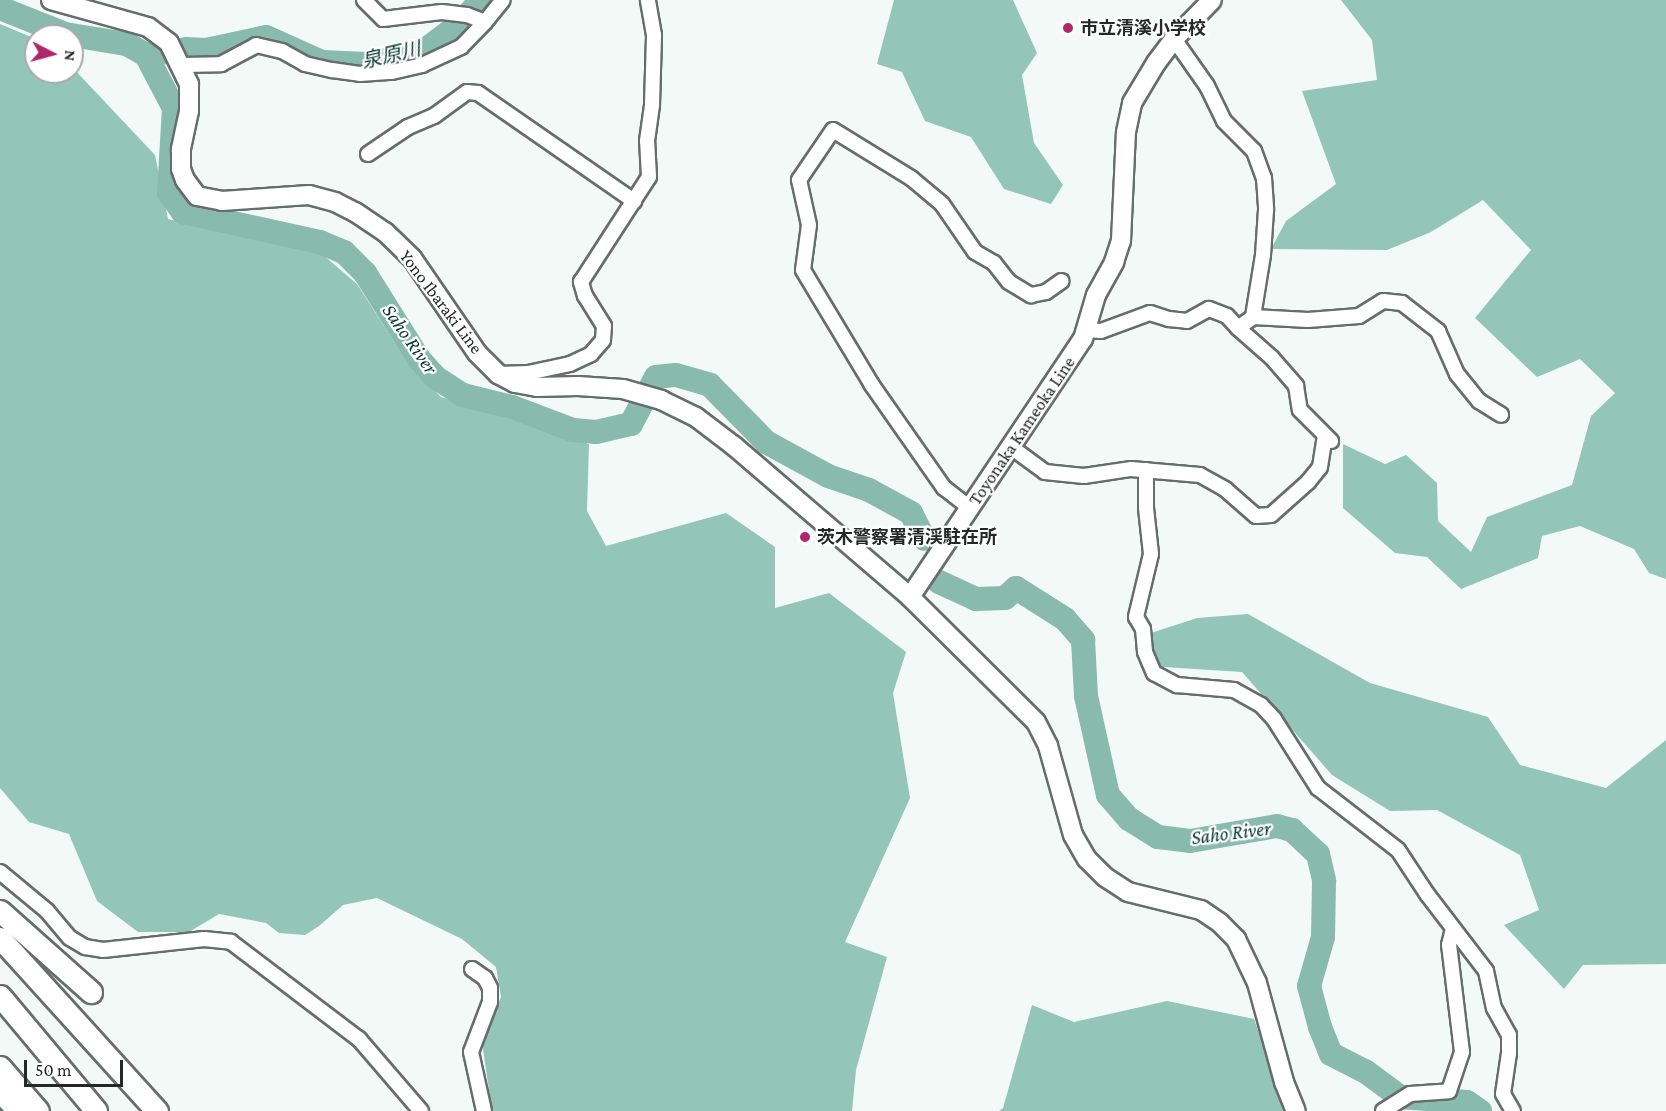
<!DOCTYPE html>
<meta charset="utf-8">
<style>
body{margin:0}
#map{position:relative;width:1666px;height:1111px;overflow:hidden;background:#f2f9f7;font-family:"Crimson Pro","Noto Sans JP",serif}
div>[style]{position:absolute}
.forest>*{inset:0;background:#93c6b7}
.river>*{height:24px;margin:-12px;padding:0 12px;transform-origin:12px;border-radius:12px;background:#88bbac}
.roads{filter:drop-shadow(2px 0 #676d6b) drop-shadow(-2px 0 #676d6b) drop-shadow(0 2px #676d6b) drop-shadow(0 -2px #676d6b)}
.minor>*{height:14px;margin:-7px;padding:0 7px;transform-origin:7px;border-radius:7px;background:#fff}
.major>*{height:18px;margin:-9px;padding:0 9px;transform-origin:9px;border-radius:9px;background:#fff}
.highway>*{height:21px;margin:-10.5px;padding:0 10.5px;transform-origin:10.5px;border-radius:10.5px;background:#fff}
.dots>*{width:16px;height:16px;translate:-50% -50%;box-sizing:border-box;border:3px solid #fff;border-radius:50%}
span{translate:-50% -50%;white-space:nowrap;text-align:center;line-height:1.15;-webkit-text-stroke:4.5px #fff;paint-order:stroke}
.poi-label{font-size:18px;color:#252827;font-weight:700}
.left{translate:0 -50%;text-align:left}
.street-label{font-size:18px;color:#252827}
.water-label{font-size:20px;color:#07372d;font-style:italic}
.north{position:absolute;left:24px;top:24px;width:60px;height:60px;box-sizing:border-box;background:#fff;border:2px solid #a8a9a9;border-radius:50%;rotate:96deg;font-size:16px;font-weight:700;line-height:24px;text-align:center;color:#252827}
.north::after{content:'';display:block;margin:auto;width:21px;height:27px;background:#ae266b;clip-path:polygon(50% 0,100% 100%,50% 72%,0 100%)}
.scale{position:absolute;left:24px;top:1060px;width:99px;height:27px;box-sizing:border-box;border:3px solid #252827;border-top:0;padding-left:8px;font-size:18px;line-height:21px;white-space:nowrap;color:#252827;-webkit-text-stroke:4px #fff;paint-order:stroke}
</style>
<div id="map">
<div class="forest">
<div style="clip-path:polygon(894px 0,1013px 0,1037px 53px,1022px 75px,1034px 143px,1063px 185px,1051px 204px,1004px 189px,971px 137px,925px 121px,902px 72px,877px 64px)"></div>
<div style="clip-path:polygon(1341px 0,1666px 0,1666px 579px,1649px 573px,1634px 549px,1580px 526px,1542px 536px,1538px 558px,1461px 589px,1427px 557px,1395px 553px,1343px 508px,1343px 444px,1385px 464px,1406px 455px,1437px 483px,1438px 521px,1471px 552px,1487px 517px,1572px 485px,1591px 416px,1615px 393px,1580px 359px,1537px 377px,1475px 318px,1531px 250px,1483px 200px,1431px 232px,1387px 250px,1271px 249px,1286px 221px,1336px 184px,1302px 91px,1377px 80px,1372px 40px)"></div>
<div style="clip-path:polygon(0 24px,36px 39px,36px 72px,72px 72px,72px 67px,155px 155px,168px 219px,322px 254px,357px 284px,407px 362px,441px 397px,589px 444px,587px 511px,606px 546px,726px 513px,775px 547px,775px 608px,829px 593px,906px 652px,893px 693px,910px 798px,845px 942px,887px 957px,856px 1070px,852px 1111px,492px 1111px,482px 1042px,501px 997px,496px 967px,462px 939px,377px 898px,343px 905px,319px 926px,305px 935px,279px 933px,266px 923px,219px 914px,189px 932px,138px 932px,97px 901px,69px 834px,29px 822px,0 788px)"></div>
<div style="clip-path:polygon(1248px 614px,1370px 683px,1488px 717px,1520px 765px,1606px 788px,1666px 740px,1666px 964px,1583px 965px,1564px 989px,1504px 925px,1539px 910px,1520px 855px,1437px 810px,1390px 811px,1332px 775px,1242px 672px,1148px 666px,1148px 634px,1197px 618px)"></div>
<div style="clip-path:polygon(1167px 1001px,1254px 1019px,1287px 1111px,999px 1111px,1003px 1108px,1032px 1005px,1074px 1022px)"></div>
</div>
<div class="river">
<div style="left:0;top:8px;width:70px;rotate:21.8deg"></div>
<div style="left:65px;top:34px;width:63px;rotate:9.2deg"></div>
<div style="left:127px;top:44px;width:22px;rotate:30deg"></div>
<div style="left:146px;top:55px;width:60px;rotate:62.2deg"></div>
<div style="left:174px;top:108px;width:85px;rotate:93.4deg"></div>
<div style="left:169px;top:193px;width:24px;rotate:54deg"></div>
<div style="left:183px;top:212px;width:140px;rotate:12.4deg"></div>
<div style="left:320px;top:242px;width:26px;rotate:23deg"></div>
<div style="left:344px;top:252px;width:30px;rotate:45deg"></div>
<div style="left:365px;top:273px;width:102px;rotate:57.9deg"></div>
<div style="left:419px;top:359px;width:24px;rotate:48deg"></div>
<div style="left:435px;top:377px;width:33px;rotate:33deg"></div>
<div style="left:463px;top:395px;width:50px;rotate:13.8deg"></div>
<div style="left:512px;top:407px;width:65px;rotate:20.7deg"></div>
<div style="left:573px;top:430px;width:23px;rotate:5deg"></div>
<div style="left:596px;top:432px;width:36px;rotate:-13deg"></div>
<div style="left:631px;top:424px;width:53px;rotate:-62deg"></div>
<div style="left:656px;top:377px;width:20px;rotate:-6deg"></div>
<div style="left:676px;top:375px;width:35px;rotate:16deg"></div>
<div style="left:710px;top:385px;width:80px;rotate:45.5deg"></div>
<div style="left:766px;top:442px;width:71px;rotate:28.7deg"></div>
<div style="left:828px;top:476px;width:43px;rotate:18.9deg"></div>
<div style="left:869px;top:490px;width:48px;rotate:28.7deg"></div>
<div style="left:911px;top:513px;width:29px;rotate:63deg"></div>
<div style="left:152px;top:54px;width:34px;rotate:-8deg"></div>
<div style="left:186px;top:49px;width:20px;rotate:3deg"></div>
<div style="left:206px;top:50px;width:61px;rotate:-12.2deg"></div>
<div style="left:266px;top:37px;width:61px;rotate:24.1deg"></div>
<div style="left:322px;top:62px;width:45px;rotate:2.5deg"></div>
<div style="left:367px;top:64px;width:48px;rotate:-12deg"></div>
<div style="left:414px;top:54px;width:17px;rotate:-25deg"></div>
<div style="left:429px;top:47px;width:39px;rotate:-37deg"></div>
<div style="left:460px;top:24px;width:32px;rotate:-49deg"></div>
<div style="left:939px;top:582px;width:41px;rotate:24.7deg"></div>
<div style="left:976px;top:599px;width:29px;rotate:-2deg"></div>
<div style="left:1005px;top:598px;width:15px;rotate:-42deg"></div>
<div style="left:1016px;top:588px;width:58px;rotate:32.3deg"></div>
<div style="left:1065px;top:619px;width:28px;rotate:49deg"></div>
<div style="left:1083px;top:640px;width:56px;rotate:86.9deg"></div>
<div style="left:1086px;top:696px;width:101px;rotate:77.5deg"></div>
<div style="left:1108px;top:795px;width:32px;rotate:49deg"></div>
<div style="left:1129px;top:819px;width:34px;rotate:32deg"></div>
<div style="left:1158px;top:837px;width:32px;rotate:7deg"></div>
<div style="left:1190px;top:841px;width:88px;rotate:-9.8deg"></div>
<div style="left:1277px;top:826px;width:16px;rotate:15deg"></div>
<div style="left:1292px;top:830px;width:35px;rotate:43deg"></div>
<div style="left:1318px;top:854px;width:28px;rotate:77deg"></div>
<div style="left:1324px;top:881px;width:56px;rotate:91deg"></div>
<div style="left:1323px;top:937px;width:51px;rotate:105.9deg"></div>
<div style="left:1309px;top:986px;width:42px;rotate:75deg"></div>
<div style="left:1320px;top:1027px;width:29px;rotate:68deg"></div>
<div style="left:1331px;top:1054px;width:38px;rotate:27deg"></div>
<div style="left:1365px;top:1071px;width:44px;rotate:36.6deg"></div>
<div style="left:1400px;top:1097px;width:67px;rotate:4.3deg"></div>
<div style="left:1467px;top:1102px;width:16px;rotate:35deg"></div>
</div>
<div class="roads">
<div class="minor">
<div style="left:364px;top:0;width:27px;rotate:45deg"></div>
<div style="left:383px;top:19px;width:59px;rotate:-6.8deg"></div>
<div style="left:442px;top:12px;width:25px;rotate:7deg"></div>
<div style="left:467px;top:15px;width:19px;rotate:21deg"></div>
<div style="left:485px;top:22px;width:28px;rotate:-51deg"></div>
<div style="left:1174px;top:39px;width:57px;rotate:54.9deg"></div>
<div style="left:1207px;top:86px;width:39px;rotate:64deg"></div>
<div style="left:1224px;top:121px;width:42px;rotate:45deg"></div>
<div style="left:1254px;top:151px;width:29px;rotate:70deg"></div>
<div style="left:1264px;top:178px;width:32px;rotate:86deg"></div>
<div style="left:1266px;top:210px;width:45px;rotate:93.8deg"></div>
<div style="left:1263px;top:255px;width:63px;rotate:99.2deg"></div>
<div style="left:182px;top:65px;width:39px;rotate:-1deg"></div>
<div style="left:221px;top:64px;width:40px;rotate:-28deg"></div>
<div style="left:256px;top:45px;width:27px;rotate:13deg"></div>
<div style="left:282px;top:51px;width:26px;rotate:29deg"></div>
<div style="left:305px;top:64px;width:28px;rotate:13deg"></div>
<div style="left:332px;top:70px;width:28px;rotate:8deg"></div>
<div style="left:360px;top:74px;width:32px;rotate:-4deg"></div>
<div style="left:392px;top:72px;width:31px;rotate:-13deg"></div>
<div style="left:422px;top:65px;width:43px;rotate:-24.8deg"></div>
<div style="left:461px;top:47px;width:35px;rotate:-46deg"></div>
<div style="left:368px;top:154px;width:48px;rotate:-34deg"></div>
<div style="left:408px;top:127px;width:28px;rotate:-23deg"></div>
<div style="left:434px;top:116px;width:41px;rotate:-36deg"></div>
<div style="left:467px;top:92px;width:11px;rotate:5deg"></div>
<div style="left:478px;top:93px;width:190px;rotate:34.7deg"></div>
<div style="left:1238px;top:328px;width:45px;rotate:41.4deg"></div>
<div style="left:1272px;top:358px;width:37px;rotate:49deg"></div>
<div style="left:1296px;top:386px;width:24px;rotate:81deg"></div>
<div style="left:1300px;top:410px;width:44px;rotate:45deg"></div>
<div style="left:1086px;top:330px;width:15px;rotate:4deg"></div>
<div style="left:1101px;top:331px;width:52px;rotate:-20.2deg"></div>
<div style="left:1150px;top:313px;width:20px;rotate:18deg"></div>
<div style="left:1169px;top:319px;width:18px;rotate:6deg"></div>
<div style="left:1187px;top:321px;width:25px;rotate:-29deg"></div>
<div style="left:1209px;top:309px;width:19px;rotate:21deg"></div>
<div style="left:1227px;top:316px;width:16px;rotate:47deg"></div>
<div style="left:1238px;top:328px;width:19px;rotate:-36deg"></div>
<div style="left:1253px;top:317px;width:55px;rotate:3.1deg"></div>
<div style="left:1308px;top:320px;width:51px;rotate:-4.5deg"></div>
<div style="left:1359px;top:316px;width:28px;rotate:-32deg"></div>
<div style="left:1383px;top:301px;width:19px;rotate:6deg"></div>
<div style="left:1402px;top:303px;width:46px;rotate:37.9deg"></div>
<div style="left:1438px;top:331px;width:47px;rotate:66.2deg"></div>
<div style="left:1457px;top:374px;width:35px;rotate:51deg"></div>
<div style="left:1479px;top:401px;width:26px;rotate:32deg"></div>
<div style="left:498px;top:374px;width:30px;rotate:-2deg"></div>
<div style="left:528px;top:373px;width:43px;rotate:-12.1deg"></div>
<div style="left:570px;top:364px;width:23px;rotate:-25deg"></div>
<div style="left:591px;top:354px;width:18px;rotate:-49deg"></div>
<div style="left:603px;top:340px;width:14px;rotate:-86deg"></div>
<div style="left:604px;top:326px;width:36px;rotate:-122deg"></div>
<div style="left:585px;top:296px;width:15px;rotate:-106deg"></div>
<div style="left:581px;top:282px;width:125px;rotate:-57.1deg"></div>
<div style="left:649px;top:177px;width:36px;rotate:-93deg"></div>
<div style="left:647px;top:141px;width:37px;rotate:-82deg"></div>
<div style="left:652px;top:104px;width:69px;rotate:-88.3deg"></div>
<div style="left:654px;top:35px;width:36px;rotate:-100deg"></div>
<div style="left:1011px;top:447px;width:42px;rotate:36.3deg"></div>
<div style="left:1045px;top:472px;width:39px;rotate:6deg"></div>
<div style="left:1084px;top:476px;width:48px;rotate:-8.5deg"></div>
<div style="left:1131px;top:469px;width:69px;rotate:5deg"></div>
<div style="left:1200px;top:475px;width:29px;rotate:29deg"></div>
<div style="left:1225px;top:489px;width:41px;rotate:41.1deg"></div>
<div style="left:1256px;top:516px;width:15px;rotate:-4deg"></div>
<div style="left:1271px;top:515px;width:50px;rotate:-41.7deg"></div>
<div style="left:1308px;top:482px;width:19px;rotate:-51deg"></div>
<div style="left:1320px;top:467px;width:31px;rotate:-81deg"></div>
<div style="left:1146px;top:470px;width:38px;rotate:90deg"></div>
<div style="left:1146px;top:508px;width:46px;rotate:83.8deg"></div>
<div style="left:1151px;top:554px;width:65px;rotate:103.4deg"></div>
<div style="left:1136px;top:617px;width:14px;rotate:60deg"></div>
<div style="left:1143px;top:629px;width:23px;rotate:85deg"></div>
<div style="left:1145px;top:652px;width:23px;rotate:67deg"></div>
<div style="left:1154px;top:673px;width:26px;rotate:28deg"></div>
<div style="left:1177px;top:685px;width:57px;rotate:5deg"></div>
<div style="left:1234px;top:690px;width:31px;rotate:29deg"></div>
<div style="left:1261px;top:705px;width:19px;rotate:47deg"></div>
<div style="left:1274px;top:719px;width:82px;rotate:57.5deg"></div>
<div style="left:1318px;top:788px;width:101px;rotate:37.8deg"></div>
<div style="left:1398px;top:850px;width:53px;rotate:56.6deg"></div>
<div style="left:1427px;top:894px;width:97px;rotate:52.5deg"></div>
<div style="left:1486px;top:971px;width:38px;rotate:78deg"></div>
<div style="left:1494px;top:1008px;width:31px;rotate:61deg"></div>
<div style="left:1509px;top:1035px;width:18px;rotate:90deg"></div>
<div style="left:1509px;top:1053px;width:41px;rotate:98.3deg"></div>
<div style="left:1503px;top:1094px;width:20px;rotate:60deg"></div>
<div style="left:970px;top:508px;width:33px;rotate:-142deg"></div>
<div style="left:944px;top:488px;width:126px;rotate:-125deg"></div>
<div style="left:872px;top:385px;width:134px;rotate:-121deg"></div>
<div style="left:803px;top:270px;width:45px;rotate:-82.4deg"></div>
<div style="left:809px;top:225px;width:46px;rotate:-102.5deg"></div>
<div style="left:799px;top:180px;width:60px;rotate:-55.8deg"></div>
<div style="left:833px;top:130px;width:92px;rotate:31.6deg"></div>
<div style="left:911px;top:178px;width:40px;rotate:40deg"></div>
<div style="left:942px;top:204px;width:58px;rotate:55.5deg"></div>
<div style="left:975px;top:252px;width:22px;rotate:30deg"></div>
<div style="left:994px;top:263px;width:24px;rotate:52deg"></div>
<div style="left:1009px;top:282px;width:26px;rotate:31deg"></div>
<div style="left:1031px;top:295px;width:15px;rotate:-11deg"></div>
<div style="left:1046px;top:292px;width:19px;rotate:-35deg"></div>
<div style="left:0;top:872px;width:61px;rotate:39.7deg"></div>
<div style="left:47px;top:911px;width:35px;rotate:50deg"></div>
<div style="left:70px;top:938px;width:17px;rotate:31deg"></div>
<div style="left:85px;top:947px;width:18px;rotate:9deg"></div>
<div style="left:103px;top:950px;width:102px;rotate:-6.2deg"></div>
<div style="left:204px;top:939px;width:27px;rotate:6deg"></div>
<div style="left:231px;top:942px;width:161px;rotate:37.2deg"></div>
<div style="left:359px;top:1039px;width:95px;rotate:49.3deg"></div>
<div style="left:472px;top:969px;width:16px;rotate:35deg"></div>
<div style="left:485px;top:978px;width:11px;rotate:63deg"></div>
<div style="left:490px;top:988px;width:14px;rotate:90deg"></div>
<div style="left:490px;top:1002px;width:53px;rotate:110.8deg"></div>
<div style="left:471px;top:1052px;width:60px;rotate:77.6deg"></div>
<div style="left:1383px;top:1111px;width:32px;rotate:-32deg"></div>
<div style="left:1410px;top:1094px;width:39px;rotate:-4deg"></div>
<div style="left:1449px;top:1091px;width:41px;rotate:-71.6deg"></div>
<div style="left:1462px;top:1052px;width:108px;rotate:-96.9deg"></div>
<div style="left:1449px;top:945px;width:16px;rotate:-76deg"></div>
</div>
<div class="major">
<div style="left:51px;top:0;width:101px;rotate:15.6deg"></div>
<div style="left:148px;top:27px;width:26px;rotate:37deg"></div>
<div style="left:169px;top:43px;width:46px;rotate:64deg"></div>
<div style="left:189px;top:84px;width:27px;rotate:90deg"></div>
<div style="left:189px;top:111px;width:40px;rotate:102deg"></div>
<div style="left:181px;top:150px;width:19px;rotate:90deg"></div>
<div style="left:181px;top:169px;width:12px;rotate:70deg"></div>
<div style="left:185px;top:180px;width:20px;rotate:53deg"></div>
<div style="left:197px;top:196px;width:25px;rotate:11deg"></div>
<div style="left:222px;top:201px;width:87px;rotate:-3.9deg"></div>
<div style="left:309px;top:195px;width:27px;rotate:15deg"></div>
<div style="left:335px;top:202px;width:22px;rotate:27deg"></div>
<div style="left:355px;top:212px;width:36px;rotate:34deg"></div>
<div style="left:385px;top:232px;width:37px;rotate:44deg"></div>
<div style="left:412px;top:258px;width:115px;rotate:55.6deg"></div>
<div style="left:477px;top:353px;width:30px;rotate:45deg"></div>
<div style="left:498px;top:374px;width:19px;rotate:28deg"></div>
<div style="left:515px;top:383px;width:22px;rotate:10deg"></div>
<div style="left:537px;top:387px;width:41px;rotate:-1.4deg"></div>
<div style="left:578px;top:386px;width:45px;rotate:3.8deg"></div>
<div style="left:623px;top:389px;width:40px;rotate:16deg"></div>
<div style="left:661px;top:400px;width:39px;rotate:26deg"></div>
<div style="left:696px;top:417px;width:48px;rotate:37.3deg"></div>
<div style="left:734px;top:446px;width:232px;rotate:40.6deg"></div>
<div style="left:910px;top:597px;width:177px;rotate:44.8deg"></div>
<div style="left:1036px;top:722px;width:27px;rotate:63deg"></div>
<div style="left:1048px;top:746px;width:92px;rotate:74.3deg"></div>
<div style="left:1073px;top:835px;width:28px;rotate:60deg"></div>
<div style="left:1087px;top:859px;width:25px;rotate:45deg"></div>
<div style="left:1105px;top:877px;width:27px;rotate:33deg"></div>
<div style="left:1128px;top:892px;width:75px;rotate:13.9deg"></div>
<div style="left:1201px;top:910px;width:23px;rotate:34deg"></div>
<div style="left:1220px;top:923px;width:23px;rotate:45deg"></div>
<div style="left:1236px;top:939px;width:49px;rotate:64.5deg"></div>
<div style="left:1257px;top:983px;width:103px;rotate:74.7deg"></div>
<div style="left:1284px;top:1082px;width:31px;rotate:68deg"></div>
<div style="left:910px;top:597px;width:311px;rotate:-56.2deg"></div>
<div style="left:1083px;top:339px;width:46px;rotate:-73.5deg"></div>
<div style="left:1096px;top:295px;width:38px;rotate:-61deg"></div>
<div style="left:1114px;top:262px;width:22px;rotate:-72deg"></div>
<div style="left:1121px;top:241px;width:109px;rotate:-87.4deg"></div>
<div style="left:1126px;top:132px;width:30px;rotate:-78deg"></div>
<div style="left:1132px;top:103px;width:47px;rotate:-59deg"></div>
<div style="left:1156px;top:63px;width:30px;rotate:-53deg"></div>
<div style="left:1174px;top:39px;width:54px;rotate:-45.7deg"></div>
</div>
<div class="highway">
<div style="left:0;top:911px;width:122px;rotate:41.7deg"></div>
<div style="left:0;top:938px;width:234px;rotate:47.8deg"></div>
<div style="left:0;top:996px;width:150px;rotate:50.1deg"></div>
<div style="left:0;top:1067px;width:58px;rotate:49.2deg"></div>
<div style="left:0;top:1091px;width:27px;rotate:48deg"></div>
</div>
</div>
<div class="dots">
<div style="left:1068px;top:28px;background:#ae266b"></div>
<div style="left:805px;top:537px;background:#ae266b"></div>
</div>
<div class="poi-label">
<span class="left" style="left:1080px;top:28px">市立清溪小学校</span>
<span class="left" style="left:817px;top:537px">茨木警察署清渓駐在所</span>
</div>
<div class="street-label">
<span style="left:441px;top:302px;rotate:53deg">Yono Ibaraki Line</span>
<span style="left:1022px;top:431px;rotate:-56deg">Toyonaka Kameoka Line</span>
</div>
<div class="water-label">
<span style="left:391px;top:55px;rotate:-13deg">泉原川</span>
<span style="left:410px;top:339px;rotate:55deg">Saho River</span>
<span style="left:1231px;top:833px;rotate:-7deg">Saho River</span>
</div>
<div class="north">N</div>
<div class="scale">50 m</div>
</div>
